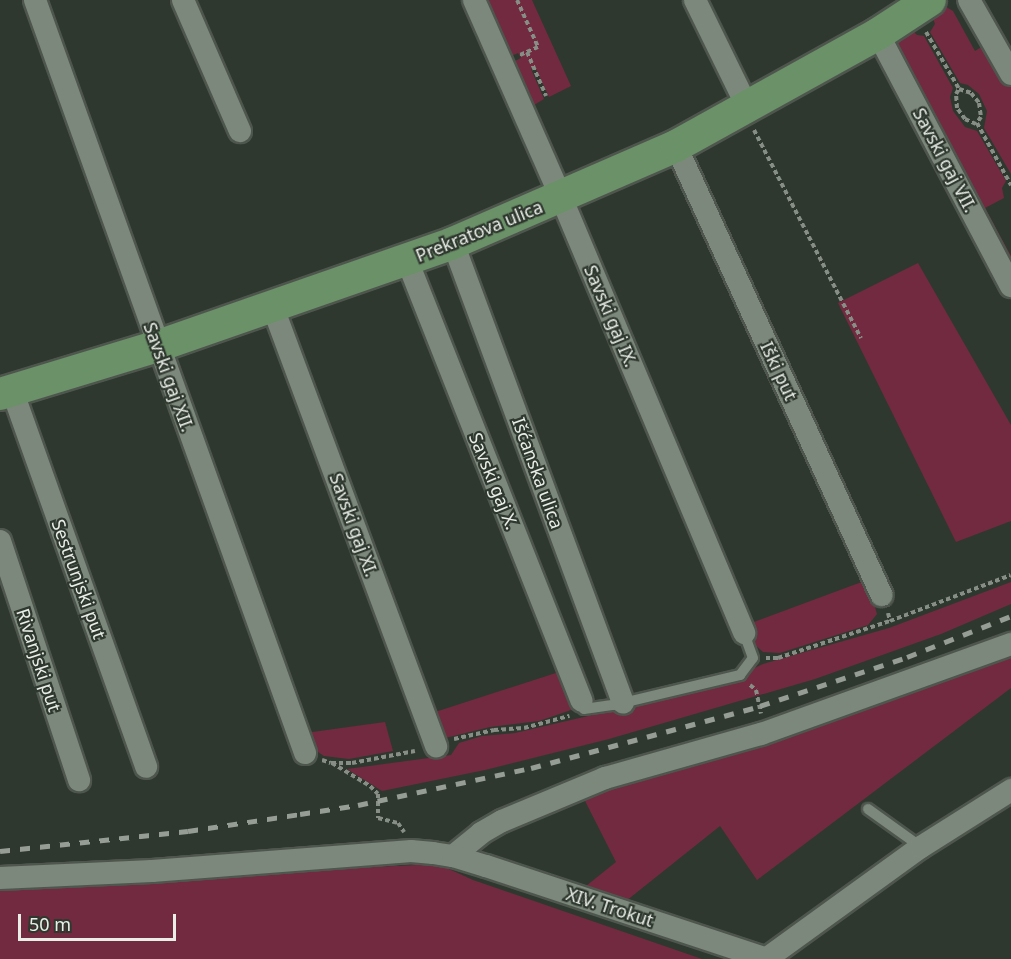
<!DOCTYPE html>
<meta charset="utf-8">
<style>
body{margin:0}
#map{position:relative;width:1011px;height:959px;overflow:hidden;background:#2f382e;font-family:"Noto Sans",sans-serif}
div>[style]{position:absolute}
.green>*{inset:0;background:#712a40}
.path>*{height:4px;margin-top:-2px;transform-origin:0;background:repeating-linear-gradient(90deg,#878e86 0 4.5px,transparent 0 7.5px)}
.roads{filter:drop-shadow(2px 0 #4e564d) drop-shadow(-2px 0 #4e564d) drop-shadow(0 2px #4e564d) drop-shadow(0 -2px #4e564d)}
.lane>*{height:10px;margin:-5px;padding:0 5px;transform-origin:5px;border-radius:5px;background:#7d887c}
.street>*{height:22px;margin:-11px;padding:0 11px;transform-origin:11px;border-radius:11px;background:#7d887c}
.secondary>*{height:32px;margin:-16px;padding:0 16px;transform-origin:16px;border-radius:16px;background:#6a9168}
.rail>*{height:4.5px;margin-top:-2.25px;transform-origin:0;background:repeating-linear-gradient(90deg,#959d94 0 10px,transparent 0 20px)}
span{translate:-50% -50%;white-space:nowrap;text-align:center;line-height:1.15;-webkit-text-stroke:4.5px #2f382e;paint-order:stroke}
.street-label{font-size:18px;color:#e9efe8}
.scale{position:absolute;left:18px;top:914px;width:158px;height:27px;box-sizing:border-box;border:3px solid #e9efe8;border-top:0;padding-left:8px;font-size:18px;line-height:21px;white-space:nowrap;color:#e9efe8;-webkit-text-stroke:4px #2f382e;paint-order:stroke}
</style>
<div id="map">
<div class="green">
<div style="clip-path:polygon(482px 0,532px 0,571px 86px,549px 97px,535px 67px,531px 69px,544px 99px,534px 105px,529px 104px,509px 64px,521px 58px,518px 53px,507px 58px)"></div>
<div style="clip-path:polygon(946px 7px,953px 11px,975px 51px,988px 43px,1011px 86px,1011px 174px,984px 128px,987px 111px,979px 94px,968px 85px,960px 83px,930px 32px,935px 24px,932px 16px)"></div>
<div style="clip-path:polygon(911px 29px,917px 35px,924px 36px,953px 88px,950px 97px,953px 111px,965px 127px,977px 131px,1006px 181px,1002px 188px,1004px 198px,985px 208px,1011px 256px,1011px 265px,898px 45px,897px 38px)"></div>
<div style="clip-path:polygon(918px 263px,1011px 425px,1011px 521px,956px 542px,838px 303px)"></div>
<div style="clip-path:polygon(867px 580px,877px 614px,868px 625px,780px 653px,763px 652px,755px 645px,746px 625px)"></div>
<div style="clip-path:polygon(1011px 582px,1011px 604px,941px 634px,815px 679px,609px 739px,485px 770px,382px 791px,347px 769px,451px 755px,459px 743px,482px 736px,515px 733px,713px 687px,763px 664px,889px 628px)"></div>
<div style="clip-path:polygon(1011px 652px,1011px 688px,757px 880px,720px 826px,621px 905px,581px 890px,616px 862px,582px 795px)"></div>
<div style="clip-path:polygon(562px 671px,577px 708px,539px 721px,490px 727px,441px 739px,429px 714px)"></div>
<div style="clip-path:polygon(385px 722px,393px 751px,349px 759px,324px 756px,312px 748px,305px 733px)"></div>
<div style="clip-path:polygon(438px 864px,473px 880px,702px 959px,0 959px,0 885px)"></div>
</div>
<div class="path">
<div style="left:517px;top:0;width:51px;rotate:65.9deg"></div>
<div style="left:538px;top:47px;width:20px;rotate:156deg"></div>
<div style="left:926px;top:32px;width:66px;rotate:59.9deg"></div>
<div style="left:959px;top:89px;width:13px;rotate:18deg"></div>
<div style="left:971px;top:93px;width:13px;rotate:51deg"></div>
<div style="left:979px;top:103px;width:14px;rotate:82deg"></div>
<div style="left:981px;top:117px;width:9px;rotate:126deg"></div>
<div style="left:976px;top:124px;width:12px;rotate:-156deg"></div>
<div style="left:965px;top:119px;width:14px;rotate:-126deg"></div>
<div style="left:957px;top:108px;width:14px;rotate:-94deg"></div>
<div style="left:956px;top:94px;width:6px;rotate:-59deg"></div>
<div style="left:527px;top:52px;width:48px;rotate:66.6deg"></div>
<div style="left:977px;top:123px;width:71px;rotate:61.3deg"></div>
<div style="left:754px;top:130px;width:234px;rotate:62.8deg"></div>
<div style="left:888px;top:613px;width:8px;rotate:76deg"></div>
<div style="left:890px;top:621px;width:129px;rotate:-20.8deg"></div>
<div style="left:766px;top:658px;width:12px"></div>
<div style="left:778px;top:658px;width:118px;rotate:-18.3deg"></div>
<div style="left:750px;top:685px;width:8px;rotate:40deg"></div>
<div style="left:756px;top:690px;width:24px;rotate:78deg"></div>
<div style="left:454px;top:739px;width:41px;rotate:-12.7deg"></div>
<div style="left:494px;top:730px;width:30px;rotate:-4deg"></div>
<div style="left:524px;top:728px;width:47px;rotate:-14.9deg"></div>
<div style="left:322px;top:760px;width:9px;rotate:18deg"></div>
<div style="left:331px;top:763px;width:21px"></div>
<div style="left:352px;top:763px;width:64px;rotate:-10.8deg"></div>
<div style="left:332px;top:763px;width:44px;rotate:31.2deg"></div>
<div style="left:370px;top:786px;width:11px;rotate:45deg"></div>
<div style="left:378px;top:794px;width:24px;rotate:90deg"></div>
<div style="left:378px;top:818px;width:21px;rotate:14deg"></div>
<div style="left:398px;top:823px;width:11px;rotate:56deg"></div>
</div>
<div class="roads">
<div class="lane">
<div style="left:582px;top:701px;width:8px;rotate:76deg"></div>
<div style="left:584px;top:709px;width:30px;rotate:-8deg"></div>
<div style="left:614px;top:705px;width:130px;rotate:-13.4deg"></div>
<div style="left:740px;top:675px;width:21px;rotate:-53deg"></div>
<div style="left:753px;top:658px;width:27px;rotate:-110deg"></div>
<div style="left:868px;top:809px;width:65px;rotate:35.6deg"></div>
</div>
<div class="street">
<div style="left:35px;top:0;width:800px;rotate:70.27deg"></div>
<div style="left:183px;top:0;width:143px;rotate:66.5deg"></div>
<div style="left:474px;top:0;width:215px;rotate:66.2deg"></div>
<div style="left:561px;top:197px;width:473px;rotate:67.2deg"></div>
<div style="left:695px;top:0;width:118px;rotate:63.9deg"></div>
<div style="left:969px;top:0;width:85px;rotate:60.4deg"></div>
<div style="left:878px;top:34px;width:285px;rotate:62.2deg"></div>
<div style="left:676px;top:146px;width:494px;rotate:65.4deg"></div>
<div style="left:453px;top:243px;width:490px;rotate:69.7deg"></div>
<div style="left:407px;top:260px;width:474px;rotate:68.4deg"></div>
<div style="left:272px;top:305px;width:471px;rotate:69.6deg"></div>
<div style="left:12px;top:390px;width:400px;rotate:70.4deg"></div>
<div style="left:0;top:541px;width:252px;rotate:71.7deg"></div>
<div style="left:453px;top:856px;width:36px;rotate:-39deg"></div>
<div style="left:481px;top:833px;width:24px;rotate:-30deg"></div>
<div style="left:502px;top:821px;width:112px;rotate:-22.7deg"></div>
<div style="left:605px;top:778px;width:162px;rotate:-15.8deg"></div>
<div style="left:761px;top:734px;width:266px;rotate:-19.8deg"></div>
<div style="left:0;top:878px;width:152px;rotate:-2.6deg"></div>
<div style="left:152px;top:871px;width:260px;rotate:-4.4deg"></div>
<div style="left:411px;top:851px;width:22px;rotate:5deg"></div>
<div style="left:433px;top:853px;width:20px;rotate:9deg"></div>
<div style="left:453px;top:856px;width:34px;rotate:17deg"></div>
<div style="left:486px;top:866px;width:296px;rotate:18.3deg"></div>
<div style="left:766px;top:959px;width:191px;rotate:-35.9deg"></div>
<div style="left:921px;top:847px;width:107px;rotate:-32.3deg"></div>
</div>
<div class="secondary">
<div style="left:0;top:394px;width:165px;rotate:-16.9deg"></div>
<div style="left:158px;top:346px;width:312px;rotate:-19.2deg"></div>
<div style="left:453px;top:243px;width:243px;rotate:-23.5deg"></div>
<div style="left:676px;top:146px;width:231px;rotate:-29deg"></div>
<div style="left:878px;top:34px;width:62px;rotate:-33.2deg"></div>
</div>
</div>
<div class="rail">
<div style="left:0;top:851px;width:189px;rotate:-6.1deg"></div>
<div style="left:188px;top:831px;width:113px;rotate:-8.6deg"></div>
<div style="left:300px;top:814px;width:59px;rotate:-8.8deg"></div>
<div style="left:358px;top:805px;width:177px;rotate:-12.1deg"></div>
<div style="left:531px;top:768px;width:237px;rotate:-15.1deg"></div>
<div style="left:760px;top:706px;width:155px;rotate:-18.4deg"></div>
<div style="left:907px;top:657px;width:112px;rotate:-21.5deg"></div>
</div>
<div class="street-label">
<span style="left:945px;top:160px;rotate:62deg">Savski gaj VII.</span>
<span style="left:479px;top:231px;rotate:-22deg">Prekratova ulica</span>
<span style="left:611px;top:316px;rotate:67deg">Savski gaj IX.</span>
<span style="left:779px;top:371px;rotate:65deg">Iški put</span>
<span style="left:169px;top:377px;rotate:70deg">Savski gaj XII.</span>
<span style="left:538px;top:473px;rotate:70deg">Išćanska ulica</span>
<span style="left:494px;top:481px;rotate:68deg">Savski gaj X.</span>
<span style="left:354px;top:525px;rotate:70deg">Savski gaj XI.</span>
<span style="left:79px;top:579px;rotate:70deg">Sestrunjski put</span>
<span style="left:39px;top:660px;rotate:72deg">Rivanjski put</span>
<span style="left:610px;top:907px;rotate:18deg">XIV. Trokut</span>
</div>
<div class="scale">50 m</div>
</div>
